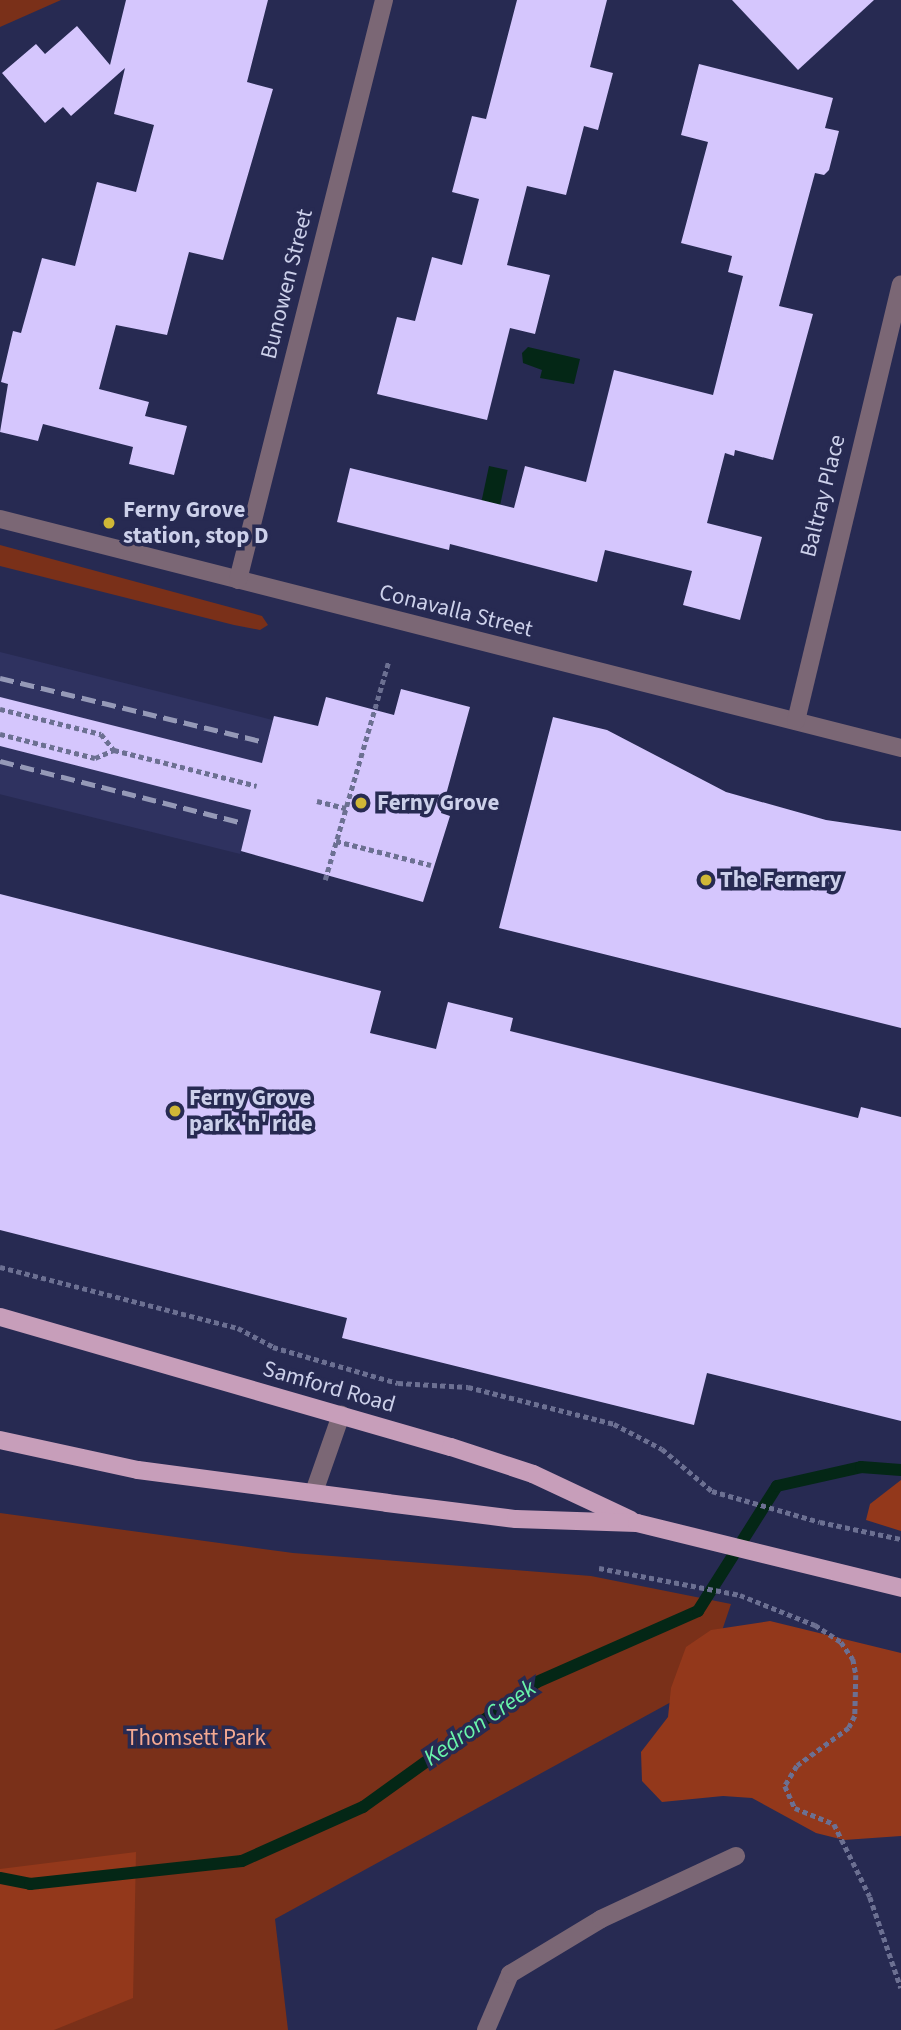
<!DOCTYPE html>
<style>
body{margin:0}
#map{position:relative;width:901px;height:2030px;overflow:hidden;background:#272a52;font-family:"Source Sans 3",sans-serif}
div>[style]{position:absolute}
.built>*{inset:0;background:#2f3260;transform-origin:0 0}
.green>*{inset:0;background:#7a3019}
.forest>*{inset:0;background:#93381b}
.water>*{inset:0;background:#042716;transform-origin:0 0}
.stream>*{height:12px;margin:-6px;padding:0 6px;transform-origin:6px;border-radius:6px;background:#042716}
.building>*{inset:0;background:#d5c6fd}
.path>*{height:4.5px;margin-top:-2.25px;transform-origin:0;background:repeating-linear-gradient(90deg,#6c7092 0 5px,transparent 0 8.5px)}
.minor>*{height:18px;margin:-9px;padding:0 9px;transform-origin:9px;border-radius:9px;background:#7b6775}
.major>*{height:18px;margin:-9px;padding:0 9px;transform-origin:9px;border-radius:9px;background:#c79eba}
.rail>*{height:5px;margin-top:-2.5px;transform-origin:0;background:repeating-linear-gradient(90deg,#9599b7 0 14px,transparent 0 21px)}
.dots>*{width:19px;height:19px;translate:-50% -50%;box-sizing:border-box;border:4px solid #272a52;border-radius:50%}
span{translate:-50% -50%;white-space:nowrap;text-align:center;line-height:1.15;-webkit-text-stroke:7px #272a52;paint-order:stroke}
.street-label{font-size:23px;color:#ccd0ea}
.poi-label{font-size:23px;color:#ccd0ea;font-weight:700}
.left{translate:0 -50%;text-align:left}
.park-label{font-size:23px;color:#f4a992}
.water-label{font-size:24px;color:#69f4ab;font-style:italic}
</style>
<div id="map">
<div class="built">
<div style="left:0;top:652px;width:282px;height:138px;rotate:14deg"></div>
</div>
<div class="green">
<div style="clip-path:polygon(0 0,61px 0,0 27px)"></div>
<div style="clip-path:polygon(0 545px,262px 616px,268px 625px,260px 630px,234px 625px,0 566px)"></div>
<div style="clip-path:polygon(0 1513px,293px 1553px,591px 1576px,731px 1604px,704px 1684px,275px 1919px,288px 2030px,0 2030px)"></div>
</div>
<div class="forest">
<div style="clip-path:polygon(901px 1480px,901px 1531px,866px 1520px,870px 1504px)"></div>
<div style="clip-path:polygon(770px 1621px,901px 1653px,901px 1836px,844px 1840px,816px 1833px,752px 1798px,723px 1796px,662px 1802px,642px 1781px,641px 1752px,668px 1717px,671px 1688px,686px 1647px,711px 1630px)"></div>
<div style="clip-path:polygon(136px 1852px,133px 1998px,54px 2030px,0 2030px,0 1869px)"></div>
</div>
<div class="water">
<div style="clip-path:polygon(528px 347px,580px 359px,574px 384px,540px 378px,542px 370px,523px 363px,522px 353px)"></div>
<div style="left:489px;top:466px;width:19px;height:54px;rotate:12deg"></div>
</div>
<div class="stream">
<div style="left:0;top:1878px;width:31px;rotate:11deg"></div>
<div style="left:30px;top:1884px;width:213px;rotate:-6.2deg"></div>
<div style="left:242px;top:1861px;width:133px;rotate:-24.1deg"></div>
<div style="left:363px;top:1807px;width:214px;rotate:-35.7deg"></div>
<div style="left:537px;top:1682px;width:176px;rotate:-23.8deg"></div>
<div style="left:698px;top:1611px;width:148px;rotate:-57.7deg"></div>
<div style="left:777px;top:1486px;width:86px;rotate:-12.7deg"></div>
<div style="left:861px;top:1467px;width:40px;rotate:4.3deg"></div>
</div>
<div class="building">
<div style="clip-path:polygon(126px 0,268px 0,247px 82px,273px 89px,223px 260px,189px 252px,167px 335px,116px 325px,99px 389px,149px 402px,145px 416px,187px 426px,174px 475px,129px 464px,133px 447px,43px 424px,38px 441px,0 432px,8px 384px,1px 382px,13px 331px,21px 333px,42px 258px,75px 266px,97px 182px,136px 192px,154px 125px,114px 114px,125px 68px,71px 116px,63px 107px,45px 123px,2px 73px,36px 44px,45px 54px,77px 26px,110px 65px)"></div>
<div style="clip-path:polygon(517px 0,607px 0,590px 67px,613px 73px,598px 130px,584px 126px,566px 195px,527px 186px,507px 265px,550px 275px,535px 334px,510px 328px,487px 420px,377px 394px,397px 317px,415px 321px,432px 257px,462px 265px,479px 199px,452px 192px,472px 116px,486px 119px)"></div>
<div style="clip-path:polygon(732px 0,874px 0,798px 70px)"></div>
<div style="clip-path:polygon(699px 64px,833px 98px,825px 128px,839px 131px,829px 170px,824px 175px,815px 173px,779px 306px,813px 314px,773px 460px,735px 450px,734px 456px,725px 453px,707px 523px,762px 537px,740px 620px,683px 605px,692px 571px,605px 550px,597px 582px,450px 544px,449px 550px,337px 522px,350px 468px,514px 508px,525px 466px,586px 482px,614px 370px,713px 395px,743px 276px,728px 272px,732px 256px,681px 243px,708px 142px,681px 135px)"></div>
<div style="clip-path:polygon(401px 689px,470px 707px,441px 813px,450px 816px,423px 902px,241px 851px,251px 810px,0 746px,0 697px,262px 763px,274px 716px,318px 726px,326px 697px,394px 715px)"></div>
<div style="clip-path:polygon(553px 717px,607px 730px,726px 792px,826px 820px,901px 831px,901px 1028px,499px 928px)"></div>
<div style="clip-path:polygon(0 894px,381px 991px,370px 1033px,436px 1049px,448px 1002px,513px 1018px,510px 1031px,858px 1118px,861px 1107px,901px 1117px,901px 1421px,707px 1373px,694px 1425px,342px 1338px,347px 1318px,0 1230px)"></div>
</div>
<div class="path">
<div style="left:0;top:709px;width:104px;rotate:13.9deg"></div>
<div style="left:101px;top:734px;width:21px;rotate:51deg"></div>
<div style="left:0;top:734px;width:98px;rotate:14.2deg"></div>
<div style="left:95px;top:758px;width:21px;rotate:-23deg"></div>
<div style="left:114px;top:750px;width:147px;rotate:14.1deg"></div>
<div style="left:317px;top:801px;width:30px;rotate:14deg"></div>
<div style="left:336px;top:841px;width:98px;rotate:14.2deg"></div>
<div style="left:325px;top:880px;width:229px;rotate:-73.8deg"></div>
<div style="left:0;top:1267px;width:246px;rotate:14.4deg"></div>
<div style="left:238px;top:1328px;width:40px;rotate:28deg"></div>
<div style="left:273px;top:1347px;width:130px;rotate:16.1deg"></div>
<div style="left:398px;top:1383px;width:70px;rotate:3.3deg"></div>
<div style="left:468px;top:1387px;width:151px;rotate:14.2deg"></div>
<div style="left:614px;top:1424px;width:54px;rotate:27.5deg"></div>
<div style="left:662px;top:1449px;width:65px;rotate:40deg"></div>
<div style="left:712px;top:1491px;width:112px;rotate:16deg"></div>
<div style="left:820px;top:1522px;width:83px;rotate:11.9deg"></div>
<div style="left:599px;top:1568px;width:144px;rotate:10.8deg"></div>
<div style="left:740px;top:1595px;width:81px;rotate:21.8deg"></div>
<div style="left:815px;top:1625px;width:31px;rotate:33deg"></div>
<div style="left:841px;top:1642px;width:21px;rotate:55deg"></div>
<div style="left:853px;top:1659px;width:16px;rotate:79deg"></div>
<div style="left:856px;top:1675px;width:41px;rotate:91.4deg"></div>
<div style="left:855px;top:1716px;width:13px;rotate:117deg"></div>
<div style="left:849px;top:1728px;width:64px;rotate:143.8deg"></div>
<div style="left:797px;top:1766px;width:23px;rotate:121deg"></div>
<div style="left:785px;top:1786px;width:24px;rotate:66deg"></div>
<div style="left:795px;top:1808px;width:42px;rotate:22.3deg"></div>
<div style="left:834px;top:1824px;width:81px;rotate:63.7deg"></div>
<div style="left:870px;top:1897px;width:96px;rotate:71.2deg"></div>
</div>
<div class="minor">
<div style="left:0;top:519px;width:930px;rotate:14.26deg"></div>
<div style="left:238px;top:580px;width:598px;rotate:-75.87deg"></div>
<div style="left:796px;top:721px;width:449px;rotate:-76.5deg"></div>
<div style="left:314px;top:1492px;width:82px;rotate:-70.7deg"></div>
<div style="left:486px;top:2030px;width:61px;rotate:-66.8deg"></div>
<div style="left:510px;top:1974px;width:106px;rotate:-31.1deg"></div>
<div style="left:601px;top:1919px;width:149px;rotate:-25deg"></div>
</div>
<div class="major">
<div style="left:0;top:1317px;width:469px;rotate:16.1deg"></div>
<div style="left:451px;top:1447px;width:86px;rotate:18.2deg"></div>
<div style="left:533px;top:1474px;width:108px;rotate:25.1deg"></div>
<div style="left:0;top:1440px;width:141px;rotate:12.3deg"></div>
<div style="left:138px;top:1470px;width:251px;rotate:7.5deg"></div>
<div style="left:387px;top:1503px;width:130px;rotate:7.1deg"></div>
<div style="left:516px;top:1519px;width:121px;rotate:1.9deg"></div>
<div style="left:637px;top:1523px;width:272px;rotate:13.8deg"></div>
</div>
<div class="rail">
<div style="left:0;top:678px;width:268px;rotate:13.6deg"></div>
<div style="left:0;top:761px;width:247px;rotate:14.3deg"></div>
</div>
<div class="dots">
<div style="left:109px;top:523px;background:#d0b736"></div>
<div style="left:361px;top:803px;background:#d0b736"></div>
<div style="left:706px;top:880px;background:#d0b736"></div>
<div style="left:175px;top:1111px;background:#d0b736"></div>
</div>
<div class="street-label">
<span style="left:287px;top:284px;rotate:-76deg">Bunowen Street</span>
<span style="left:823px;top:496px;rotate:-76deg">Baltray Place</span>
<span style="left:456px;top:611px;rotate:14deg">Conavalla Street</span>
<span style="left:329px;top:1387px;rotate:16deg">Samford Road</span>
</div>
<div class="poi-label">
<span class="left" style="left:123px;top:523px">Ferny Grove<br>station, stop D</span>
<span class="left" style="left:377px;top:803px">Ferny Grove</span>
<span class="left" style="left:720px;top:880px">The Fernery</span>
<span class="left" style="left:189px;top:1111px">Ferny Grove<br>park 'n' ride</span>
</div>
<div class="park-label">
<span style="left:196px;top:1738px">Thomsett Park</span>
</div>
<div class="water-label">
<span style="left:480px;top:1723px;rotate:-35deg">Kedron Creek</span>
</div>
</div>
